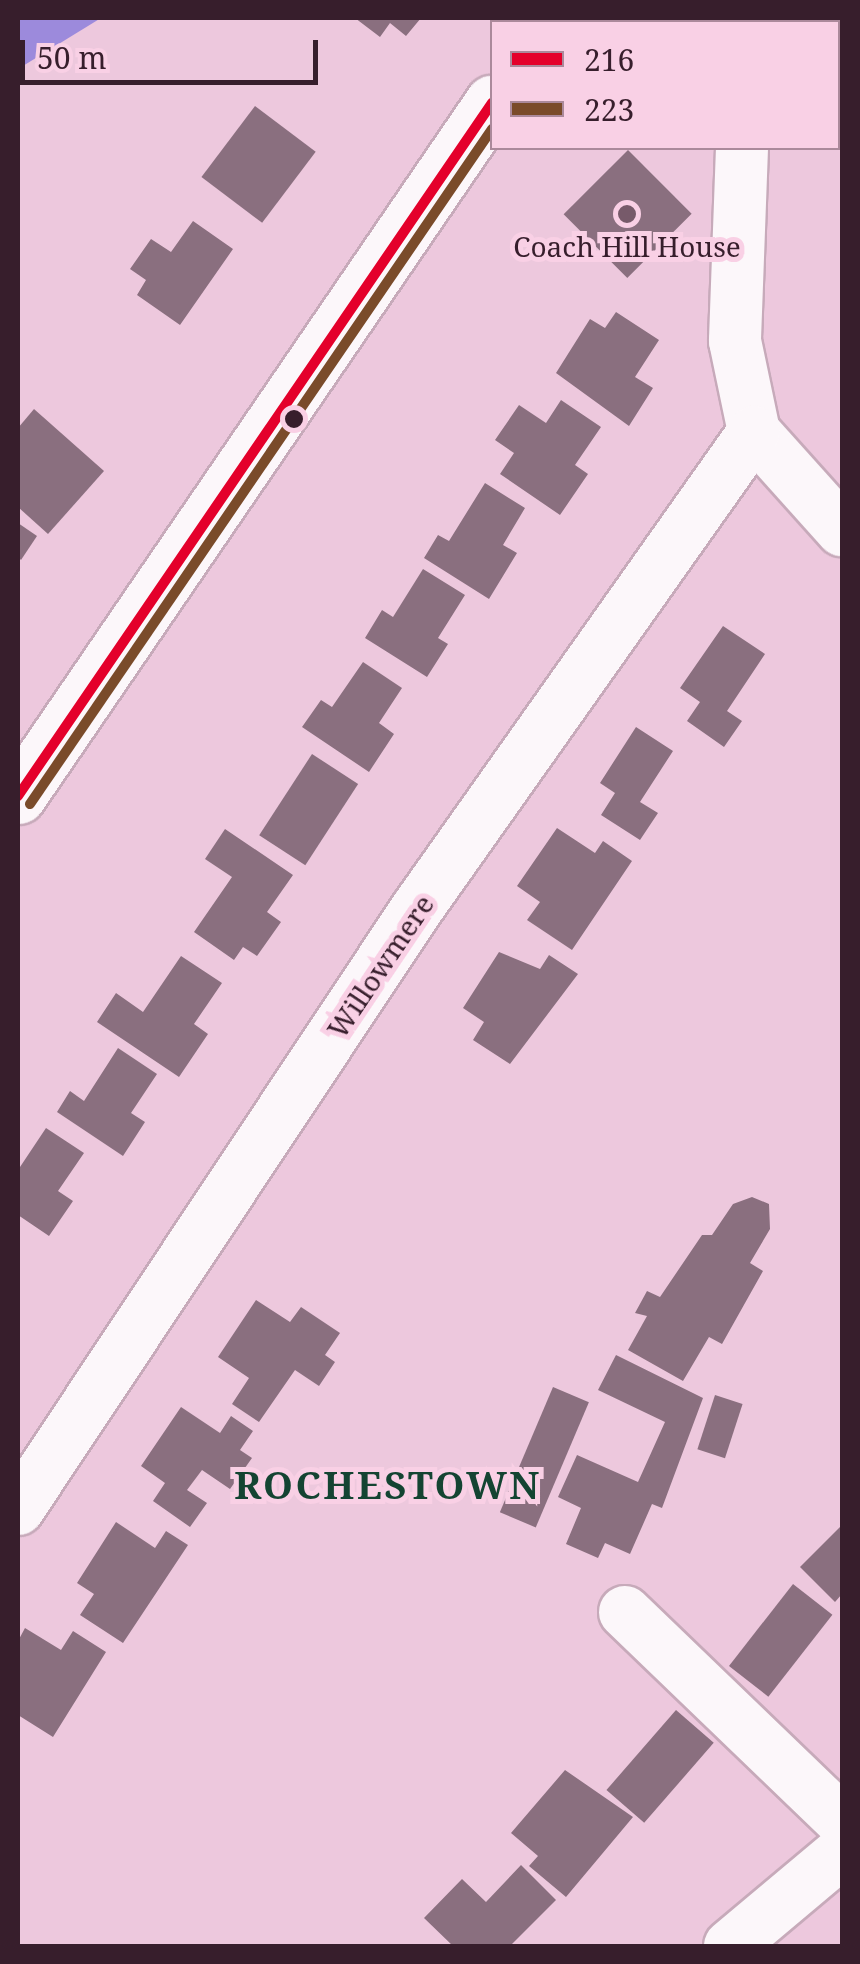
<!DOCTYPE html>
<style>
body{margin:0}
#map{position:relative;width:860px;height:1964px;overflow:hidden;background:#edc8dd;font-family:"Noto Serif",serif}
div>[style]{position:absolute}
.water>*{inset:0;background:#9c8adc}
.building>*{inset:0;background:#8a6f7f;transform-origin:0 0}
.roads{filter:drop-shadow(2px 0 #c7aaba) drop-shadow(-2px 0 #c7aaba) drop-shadow(0 2px #c7aaba) drop-shadow(0 -2px #c7aaba)}
.minor>*{height:52px;margin:-26px;padding:0 26px;transform-origin:26px;border-radius:26px;background:#fcf7fa}
.major>*{height:55px;margin:-27.5px;padding:0 27.5px;transform-origin:27.5px;border-radius:27.5px;background:#fcf7fa}
.bus-1>*{height:10px;margin:-5px;padding:0 5px;transform-origin:5px;border-radius:5px;background:#e4002b}
.bus-2>*{height:10px;margin:-5px;padding:0 5px;transform-origin:5px;border-radius:5px;background:#7a4b2a}
.dots>*{width:28px;height:28px;translate:-50% -50%;box-sizing:border-box;border:5px solid #f9d0e5;border-radius:50%}
span{translate:-50% -50%;white-space:nowrap;text-align:center;line-height:1.15;-webkit-text-stroke:10px #f9d0e5;paint-order:stroke}
.poi-label{font-size:28px;color:#371e2c}
.street-label{font-size:28px;color:#371e2c}
.district-label{font-size:38px;color:#144432;font-weight:700;letter-spacing:2.5px}
.frame{position:absolute;inset:0;border:20px solid #371e2c;pointer-events:none}
.legend{position:absolute;left:490px;top:20px;width:350px;height:130px;box-sizing:border-box;background:#f9d0e5;border:2px solid #ab899b;margin:0;padding:12px 18px;list-style:none;font-size:30px;color:#371e2c}
.legend li{display:flex;align-items:center;gap:20px;height:50px}
.legend b{width:50px;border:2px solid #ab899b}
.scale{position:absolute;left:20px;top:40px;width:298px;height:45px;box-sizing:border-box;border:5px solid #371e2c;border-top:0;padding-left:12px;font-size:30px;line-height:35px;white-space:nowrap;color:#371e2c;-webkit-text-stroke:8px #f9d0e5;paint-order:stroke}
</style>
<div id="map">
<div class="water">
<div style="clip-path:polygon(18px 18px,101px 18px,18px 69px)"></div>
</div>
<div class="building">
<div style="clip-path:polygon(355px 18px,421px 18px,406px 36px,390px 23px,380px 37px)"></div>
<div style="left:255px;top:106px;width:76px;height:89px;rotate:37deg"></div>
<div style="left:628px;top:150px;width:90px;height:91px;rotate:45deg"></div>
<div style="clip-path:polygon(193px 221px,233px 249px,180px 325px,137px 295px,146px 280px,130px 269px,151px 239px,171px 252px)"></div>
<div style="clip-path:polygon(616px 312px,659px 340px,635px 377px,653px 388px,629px 426px,556px 373px,590px 319px,605px 328px)"></div>
<div style="clip-path:polygon(561px 400px,601px 427px,575px 465px,588px 474px,560px 515px,500px 474px,514px 453px,495px 440px,519px 405px,546px 423px)"></div>
<div style="clip-path:polygon(34px 409px,104px 471px,48px 534px,18px 507px,18px 428px)"></div>
<div style="clip-path:polygon(485px 483px,525px 508px,503px 545px,517px 553px,489px 599px,424px 558px,438px 535px,449px 541px)"></div>
<div style="clip-path:polygon(18px 523px,37px 536px,21px 560px,18px 557px)"></div>
<div style="clip-path:polygon(423px 569px,465px 595px,438px 638px,448px 644px,427px 677px,365px 638px,382px 610px,393px 617px)"></div>
<div style="clip-path:polygon(723px 626px,765px 654px,727px 711px,742px 721px,724px 747px,687px 721px,700px 702px,680px 688px)"></div>
<div style="clip-path:polygon(363px 662px,402px 688px,379px 723px,394px 734px,369px 772px,302px 727px,321px 700px,332px 707px)"></div>
<div style="clip-path:polygon(636px 727px,673px 751px,640px 802px,658px 813px,640px 840px,601px 815px,615px 793px,600px 783px)"></div>
<div style="left:312px;top:754px;width:55px;height:97px;rotate:33deg"></div>
<div style="clip-path:polygon(557px 828px,595px 853px,603px 841px,632px 861px,572px 950px,527px 920px,540px 902px,517px 886px)"></div>
<div style="clip-path:polygon(225px 829px,293px 875px,267px 912px,281px 922px,257px 956px,243px 947px,234px 960px,194px 932px,232px 877px,205px 859px)"></div>
<div style="clip-path:polygon(499px 952px,540px 969px,549px 955px,578px 974px,510px 1064px,473px 1040px,484px 1022px,463px 1008px)"></div>
<div style="clip-path:polygon(181px 956px,222px 983px,194px 1024px,208px 1034px,179px 1077px,97px 1022px,116px 993px,143px 1012px)"></div>
<div style="clip-path:polygon(118px 1048px,157px 1074px,131px 1113px,145px 1122px,123px 1156px,57px 1112px,70px 1091px,84px 1101px)"></div>
<div style="clip-path:polygon(46px 1128px,84px 1153px,58px 1191px,73px 1201px,49px 1236px,18px 1215px,18px 1170px)"></div>
<div style="clip-path:polygon(752px 1197px,769px 1204px,770px 1229px,750px 1263px,763px 1271px,722px 1344px,709px 1337px,683px 1381px,628px 1350px,647px 1316px,635px 1313px,647px 1291px,660px 1297px,702px 1235px,712px 1235px,733px 1204px)"></div>
<div style="clip-path:polygon(256px 1300px,290px 1322px,301px 1307px,340px 1333px,325px 1355px,335px 1362px,319px 1386px,295px 1370px,259px 1422px,232px 1404px,249px 1378px,218px 1357px)"></div>
<div style="clip-path:polygon(616px 1355px,703px 1398px,662px 1508px,652px 1504px,630px 1554px,605px 1543px,598px 1558px,566px 1544px,581px 1508px,558px 1497px,577px 1455px,638px 1482px,665px 1422px,598px 1390px)"></div>
<div style="left:553px;top:1387px;width:39px;height:136px;rotate:23deg"></div>
<div style="left:715px;top:1395px;width:29px;height:57px;rotate:18deg"></div>
<div style="clip-path:polygon(181px 1407px,220px 1433px,231px 1416px,253px 1431px,240px 1450px,252px 1458px,230px 1489px,202px 1470px,187px 1490px,207px 1503px,190px 1527px,153px 1501px,165px 1483px,141px 1466px)"></div>
<div style="clip-path:polygon(116px 1522px,155px 1548px,166px 1531px,188px 1545px,123px 1643px,80px 1615px,94px 1594px,77px 1583px)"></div>
<div style="clip-path:polygon(842px 1525px,842px 1594px,835px 1602px,800px 1567px)"></div>
<div style="left:793px;top:1584px;width:50px;height:104px;rotate:38deg"></div>
<div style="clip-path:polygon(25px 1628px,61px 1650px,73px 1631px,106px 1652px,53px 1737px,18px 1715px,18px 1641px)"></div>
<div style="left:676px;top:1710px;width:50px;height:106px;rotate:41deg"></div>
<div style="clip-path:polygon(565px 1770px,633px 1817px,566px 1897px,529px 1866px,538px 1856px,511px 1833px)"></div>
<div style="clip-path:polygon(521px 1865px,556px 1900px,510px 1946px,453px 1946px,424px 1918px,462px 1879px,486px 1902px)"></div>
</div>
<div class="roads">
<div class="minor">
<div style="left:745px;top:22px;width:4px;rotate:-90deg"></div>
<div style="left:742px;top:148px;width:193px;rotate:92.1deg"></div>
<div style="left:735px;top:341px;width:93px;rotate:78.2deg"></div>
<div style="left:754px;top:432px;width:132px;rotate:48.1deg"></div>
<div style="left:18px;top:1509px;width:719px;rotate:-56.4deg"></div>
<div style="left:416px;top:910px;width:585px;rotate:-54.74deg"></div>
<div style="left:625px;top:1612px;width:301px;rotate:43.9deg"></div>
<div style="left:730px;top:1946px;width:146px;rotate:-40deg"></div>
</div>
<div class="major">
<div style="left:566px;top:22px;width:6px;rotate:-39deg"></div>
<div style="left:18px;top:796px;width:840px;rotate:-55.63deg"></div>
</div>
</div>
<div class="bus-1">
<div style="left:18px;top:796px;width:840px;rotate:-55.63deg"></div>
</div>
<div class="bus-2">
<div style="left:30px;top:804px;width:818px;rotate:-55.61deg"></div>
</div>
<div class="dots">
<div style="left:627px;top:214px;background:#775a6a"></div>
<div style="left:294px;top:419px;background:#371e2c"></div>
</div>
<div class="poi-label">
<span style="left:627px;top:246px">Coach Hill House</span>
</div>
<div class="street-label">
<span style="left:380px;top:966px;rotate:-56deg">Willowmere</span>
</div>
<div class="district-label">
<span style="left:388px;top:1485px">ROCHESTOWN</span>
</div>
<div class="frame"></div>
<ul class="legend">
<li><b style="height:12px;background:#e4002b"></b>216</li>
<li><b style="height:12px;background:#7a4b2a"></b>223</li>
</ul>
<div class="scale">50 m</div>
</div>
